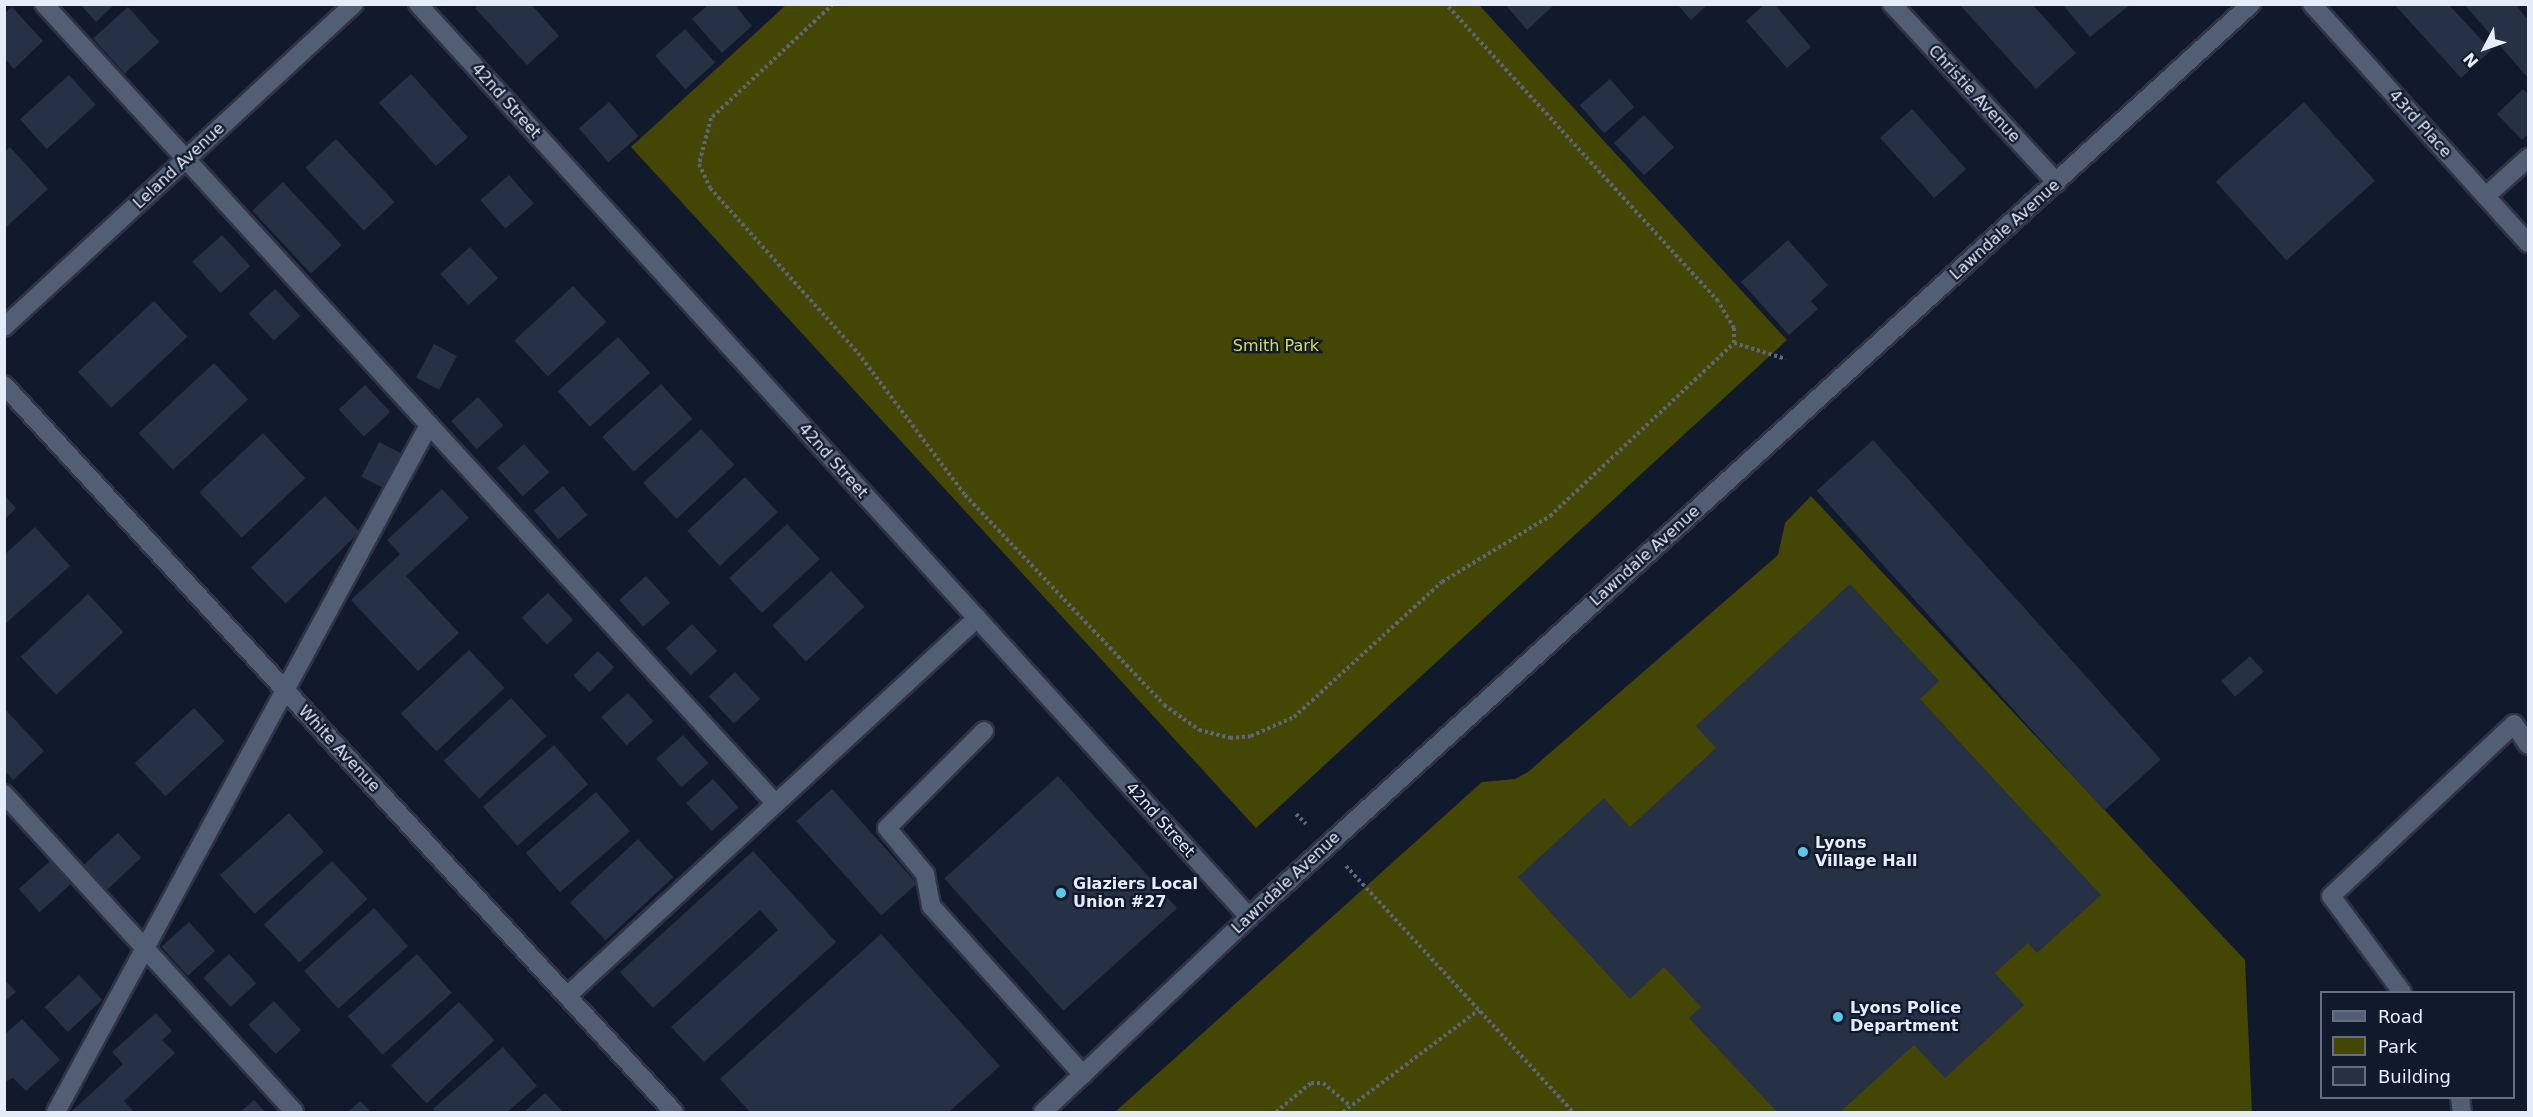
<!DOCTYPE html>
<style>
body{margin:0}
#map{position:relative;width:2533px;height:1117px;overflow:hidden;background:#111a2d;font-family:"DejaVu Sans",sans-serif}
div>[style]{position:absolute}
.green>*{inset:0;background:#444604}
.building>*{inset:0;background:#263145;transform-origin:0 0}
.path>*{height:4px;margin-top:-2px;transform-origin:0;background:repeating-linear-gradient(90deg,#5e6677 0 3px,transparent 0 6px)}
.roads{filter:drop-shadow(2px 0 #2f3343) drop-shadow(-2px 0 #2f3343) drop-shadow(0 2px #2f3343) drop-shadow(0 -2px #2f3343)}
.service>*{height:18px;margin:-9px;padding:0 9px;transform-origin:9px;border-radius:9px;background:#515e74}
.minor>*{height:18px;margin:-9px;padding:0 9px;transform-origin:9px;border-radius:9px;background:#515e74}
.tertiary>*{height:18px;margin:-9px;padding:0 9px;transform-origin:9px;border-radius:9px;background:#515e74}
.dots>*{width:16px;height:16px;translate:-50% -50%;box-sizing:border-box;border:3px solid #111a2d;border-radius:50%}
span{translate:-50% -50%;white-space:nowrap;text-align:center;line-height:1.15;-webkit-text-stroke:4.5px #111a2d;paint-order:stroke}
.street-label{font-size:16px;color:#e5ecfa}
.park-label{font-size:16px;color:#d6dc5c}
.poi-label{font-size:16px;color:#e5ecfa;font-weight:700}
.left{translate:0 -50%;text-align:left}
.frame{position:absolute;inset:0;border:6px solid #e5ecfa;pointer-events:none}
.legend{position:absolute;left:2320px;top:991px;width:195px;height:108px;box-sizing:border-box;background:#111a2d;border:2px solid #666e7f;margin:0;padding:8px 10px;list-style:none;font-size:18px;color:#e5ecfa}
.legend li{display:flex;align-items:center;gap:12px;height:30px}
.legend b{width:30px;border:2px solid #666e7f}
.north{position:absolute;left:2455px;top:18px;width:60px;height:60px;-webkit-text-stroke:4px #111a2d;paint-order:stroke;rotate:229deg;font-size:16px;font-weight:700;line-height:24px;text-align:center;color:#e5ecfa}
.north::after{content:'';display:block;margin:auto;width:21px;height:27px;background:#e5ecfa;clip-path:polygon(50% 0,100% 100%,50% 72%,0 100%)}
</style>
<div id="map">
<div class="green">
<div style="clip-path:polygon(786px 5px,1479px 5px,1787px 340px,1256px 828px,631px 147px)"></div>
<div style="clip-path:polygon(1811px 496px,2245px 960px,2252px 1112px,1115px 1112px,1482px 782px,1515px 779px,1528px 772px,1778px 555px,1785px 523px)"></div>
</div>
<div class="building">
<div style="clip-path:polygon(80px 4px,115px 4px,96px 22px)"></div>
<div style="clip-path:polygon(479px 4px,531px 4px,559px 36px,527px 65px,475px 8px)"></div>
<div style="clip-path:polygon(709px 4px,734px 4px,752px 26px,722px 53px,692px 19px)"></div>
<div style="clip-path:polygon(1505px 4px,1555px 4px,1527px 30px)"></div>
<div style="clip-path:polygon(1677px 4px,1708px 4px,1691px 20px)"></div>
<div style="clip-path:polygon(1765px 4px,1774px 4px,1811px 47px,1787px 68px,1746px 21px)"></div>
<div style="clip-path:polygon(1959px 4px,2032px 4px,2076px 53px,2036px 89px)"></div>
<div style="clip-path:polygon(2062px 4px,2131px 4px,2090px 37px)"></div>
<div style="clip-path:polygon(2394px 4px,2448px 4px,2491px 50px,2461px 78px)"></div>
<div style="clip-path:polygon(2464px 4px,2515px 4px,2528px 20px,2528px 78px)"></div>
<div style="clip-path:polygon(12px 7px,43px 41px,14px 69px,4px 58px,4px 14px)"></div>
<div style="left:128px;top:7px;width:47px;height:47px;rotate:48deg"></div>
<div style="left:685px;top:29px;width:45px;height:40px;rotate:48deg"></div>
<div style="left:411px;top:74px;width:85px;height:43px;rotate:48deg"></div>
<div style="left:69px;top:75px;width:40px;height:66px;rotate:48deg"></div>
<div style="left:1610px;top:79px;width:37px;height:40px;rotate:49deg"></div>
<div style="clip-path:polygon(2523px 89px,2528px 94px,2528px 134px,2522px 140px,2497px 114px)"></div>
<div style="left:609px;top:102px;width:45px;height:40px;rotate:49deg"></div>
<div style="left:2304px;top:102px;width:106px;height:119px;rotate:48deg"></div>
<div style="left:1912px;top:109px;width:81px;height:43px;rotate:48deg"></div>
<div style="left:1644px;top:115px;width:44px;height:41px;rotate:47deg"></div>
<div style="left:336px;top:139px;width:86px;height:42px;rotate:47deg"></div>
<div style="clip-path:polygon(10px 147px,48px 189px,4px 229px,4px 152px)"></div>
<div style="left:509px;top:175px;width:38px;height:38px;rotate:49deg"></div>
<div style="left:283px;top:182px;width:86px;height:42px;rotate:47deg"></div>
<div style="left:222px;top:235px;width:42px;height:40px;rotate:48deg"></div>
<div style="clip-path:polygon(1788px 240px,1828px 285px,1811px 301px,1818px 309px,1789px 335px,1741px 282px)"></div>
<div style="left:470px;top:247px;width:42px;height:40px;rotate:48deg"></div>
<div style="left:573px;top:286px;width:49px;height:80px;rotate:47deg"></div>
<div style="left:275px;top:289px;width:37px;height:36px;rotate:47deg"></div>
<div style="left:154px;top:301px;width:49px;height:104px;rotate:47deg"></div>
<div style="left:618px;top:337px;width:48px;height:81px;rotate:48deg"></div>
<div style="left:434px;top:344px;width:26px;height:38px;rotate:28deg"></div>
<div style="left:214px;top:363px;width:50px;height:103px;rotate:47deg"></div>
<div style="left:661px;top:384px;width:47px;height:79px;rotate:48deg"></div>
<div style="left:365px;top:385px;width:37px;height:36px;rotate:47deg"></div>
<div style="left:478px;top:397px;width:38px;height:36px;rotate:48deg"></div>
<div style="left:701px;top:429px;width:49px;height:79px;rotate:47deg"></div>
<div style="left:263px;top:433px;width:62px;height:87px;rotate:47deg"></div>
<div style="left:1873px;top:440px;width:430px;height:76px;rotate:48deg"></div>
<div style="left:379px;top:442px;width:27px;height:39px;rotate:27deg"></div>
<div style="left:524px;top:444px;width:38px;height:36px;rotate:48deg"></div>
<div style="left:745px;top:477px;width:48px;height:79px;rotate:47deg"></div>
<div style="left:563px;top:486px;width:38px;height:38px;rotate:50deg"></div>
<div style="clip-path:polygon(442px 489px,469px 518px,406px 576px,459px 633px,418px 671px,351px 600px,400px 554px,387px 540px)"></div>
<div style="clip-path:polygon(5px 496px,16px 508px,5px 519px)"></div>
<div style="left:325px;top:496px;width:50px;height:103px;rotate:46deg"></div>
<div style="left:787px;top:524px;width:48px;height:79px;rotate:47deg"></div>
<div style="clip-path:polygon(35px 527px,70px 566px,4px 625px,4px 555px)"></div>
<div style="left:831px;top:571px;width:49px;height:80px;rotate:47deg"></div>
<div style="left:646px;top:576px;width:36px;height:36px;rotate:48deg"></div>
<div style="clip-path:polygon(1850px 584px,1939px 681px,1920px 699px,2101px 895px,2037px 953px,2028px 943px,1995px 973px,2024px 1005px,1945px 1078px,1914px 1045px,1840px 1112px,1777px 1112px,1689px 1018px,1701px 1007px,1664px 967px,1630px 999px,1518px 877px,1604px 798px,1630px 827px,1716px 748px,1696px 726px)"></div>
<div style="left:548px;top:593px;width:37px;height:36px;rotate:47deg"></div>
<div style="left:88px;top:594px;width:52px;height:92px;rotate:47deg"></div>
<div style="left:692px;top:624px;width:37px;height:36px;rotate:47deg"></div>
<div style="left:469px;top:650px;width:52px;height:93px;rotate:47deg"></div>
<div style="left:598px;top:651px;width:23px;height:35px;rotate:45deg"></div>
<div style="left:2250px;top:656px;width:21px;height:38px;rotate:49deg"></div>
<div style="left:735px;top:672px;width:37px;height:36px;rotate:47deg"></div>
<div style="left:628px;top:693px;width:38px;height:36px;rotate:48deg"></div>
<div style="left:511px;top:698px;width:52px;height:92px;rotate:47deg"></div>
<div style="clip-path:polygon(4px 708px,44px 751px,13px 780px,4px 770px)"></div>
<div style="left:194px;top:708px;width:45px;height:81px;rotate:47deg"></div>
<div style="left:683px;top:735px;width:38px;height:36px;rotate:48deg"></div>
<div style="left:554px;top:745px;width:52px;height:94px;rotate:49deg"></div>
<div style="left:1058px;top:776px;width:178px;height:153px;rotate:48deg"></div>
<div style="left:713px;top:779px;width:38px;height:36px;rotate:48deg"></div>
<div style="left:832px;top:789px;width:127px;height:48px;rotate:48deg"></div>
<div style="left:596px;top:792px;width:52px;height:93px;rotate:49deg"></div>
<div style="left:289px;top:813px;width:52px;height:93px;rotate:48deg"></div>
<div style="left:118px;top:833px;width:34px;height:47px;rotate:47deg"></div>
<div style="left:638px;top:839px;width:52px;height:93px;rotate:47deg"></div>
<div style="clip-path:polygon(753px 851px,836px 942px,704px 1062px,671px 1027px,778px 930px,760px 910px,653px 1008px,620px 972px)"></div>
<div style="left:50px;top:861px;width:31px;height:42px;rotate:48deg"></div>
<div style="left:332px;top:861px;width:52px;height:93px;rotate:47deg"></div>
<div style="left:374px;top:908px;width:51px;height:94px;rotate:48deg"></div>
<div style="left:189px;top:922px;width:39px;height:37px;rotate:48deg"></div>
<div style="clip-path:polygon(881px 934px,1000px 1066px,949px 1112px,750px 1112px,720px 1079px)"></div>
<div style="left:229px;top:954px;width:40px;height:35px;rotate:47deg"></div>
<div style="left:417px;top:954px;width:52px;height:93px;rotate:48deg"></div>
<div style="left:79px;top:975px;width:34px;height:47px;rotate:47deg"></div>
<div style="clip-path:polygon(4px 979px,16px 992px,4px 1002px)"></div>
<div style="left:274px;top:1001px;width:40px;height:35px;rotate:47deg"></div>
<div style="left:459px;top:1002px;width:52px;height:93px;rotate:47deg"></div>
<div style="clip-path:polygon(156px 1013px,172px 1031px,162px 1040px,175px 1053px,124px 1101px,134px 1112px,71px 1112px,123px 1064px,112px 1052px)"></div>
<div style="clip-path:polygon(22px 1019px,60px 1060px,26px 1091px,13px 1078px,4px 1082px,4px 1035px)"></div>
<div style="clip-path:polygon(503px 1047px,537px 1086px,507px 1112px,436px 1112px,433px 1109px)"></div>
<div style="clip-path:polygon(545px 1093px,563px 1112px,524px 1112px)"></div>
<div style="clip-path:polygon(254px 1100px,265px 1112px,240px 1112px)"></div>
<div style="clip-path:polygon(360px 1101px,371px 1112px,348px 1112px)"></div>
</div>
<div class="path">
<div style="left:833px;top:4px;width:167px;rotate:136.9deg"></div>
<div style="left:711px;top:118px;width:48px;rotate:104.6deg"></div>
<div style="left:699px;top:164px;width:26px;rotate:65deg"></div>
<div style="left:710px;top:188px;width:222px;rotate:48.1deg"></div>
<div style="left:858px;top:353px;width:178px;rotate:53deg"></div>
<div style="left:965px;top:495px;width:289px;rotate:46.5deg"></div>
<div style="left:1164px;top:705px;width:43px;rotate:35.5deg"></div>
<div style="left:1199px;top:730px;width:32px;rotate:14deg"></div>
<div style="left:1230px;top:738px;width:21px;rotate:-5deg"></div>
<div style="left:1251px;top:736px;width:47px;rotate:-23.8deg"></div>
<div style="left:1294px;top:717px;width:200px;rotate:-42.4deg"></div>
<div style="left:1442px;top:582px;width:127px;rotate:-31.4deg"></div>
<div style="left:1550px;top:516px;width:253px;rotate:-43.2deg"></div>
<div style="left:1734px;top:343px;width:15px;rotate:-90deg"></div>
<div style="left:1734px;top:328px;width:31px;rotate:-121deg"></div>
<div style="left:1718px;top:301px;width:403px;rotate:-132.5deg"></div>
<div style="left:1734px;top:343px;width:54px;rotate:17.1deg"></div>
<div style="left:1296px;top:814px;width:14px;rotate:45deg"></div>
<div style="left:1346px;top:866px;width:335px;rotate:47.3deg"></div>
<div style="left:1276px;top:1112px;width:45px;rotate:-39.6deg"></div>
<div style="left:1311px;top:1083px;width:12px"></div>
<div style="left:1323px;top:1083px;width:34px;rotate:40deg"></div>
<div style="left:1343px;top:1112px;width:170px;rotate:-36.9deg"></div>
</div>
<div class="roads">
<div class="service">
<div style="left:44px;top:4px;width:1084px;rotate:47.54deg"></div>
<div style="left:2486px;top:196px;width:57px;rotate:-42.1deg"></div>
<div style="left:984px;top:731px;width:137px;rotate:135deg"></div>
<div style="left:887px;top:828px;width:60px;rotate:50.4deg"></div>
<div style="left:925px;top:874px;width:33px;rotate:79deg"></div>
<div style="left:931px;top:906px;width:227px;rotate:48deg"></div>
<div style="left:4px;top:794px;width:430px;rotate:47.6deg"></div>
<div style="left:2402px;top:992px;width:119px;rotate:-126.5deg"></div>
<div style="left:2331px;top:896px;width:251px;rotate:-43.2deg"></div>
<div style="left:2514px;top:724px;width:25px;rotate:56deg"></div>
<div style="left:567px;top:996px;width:558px;rotate:-42.67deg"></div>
<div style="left:2460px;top:1098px;width:14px;rotate:82deg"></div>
<div style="left:56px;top:1112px;width:782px;rotate:-61.5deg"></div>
</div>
<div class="minor">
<div style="left:418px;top:4px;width:1235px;rotate:47.69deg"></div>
<div style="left:1892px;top:4px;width:243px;rotate:47.3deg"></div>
<div style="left:2312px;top:4px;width:322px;rotate:47.9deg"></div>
<div style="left:4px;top:327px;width:476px;rotate:-42.7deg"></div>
<div style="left:4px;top:385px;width:989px;rotate:47.34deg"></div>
</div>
<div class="tertiary">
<div style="left:1043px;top:1112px;width:284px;rotate:-43.4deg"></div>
<div style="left:1249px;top:917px;width:1356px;rotate:-42.34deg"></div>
</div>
</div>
<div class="dots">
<div style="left:1803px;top:852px;background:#5cc7e8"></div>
<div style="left:1061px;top:893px;background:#5cc7e8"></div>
<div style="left:1838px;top:1017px;background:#5cc7e8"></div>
</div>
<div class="street-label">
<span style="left:1974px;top:94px;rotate:47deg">Christie Avenue</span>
<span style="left:506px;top:101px;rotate:48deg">42nd Street</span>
<span style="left:2420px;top:124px;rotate:48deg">43rd Place</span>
<span style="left:179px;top:166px;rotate:-43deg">Leland Avenue</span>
<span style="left:2005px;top:230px;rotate:-42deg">Lawndale Avenue</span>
<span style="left:833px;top:461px;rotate:48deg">42nd Street</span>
<span style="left:1645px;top:556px;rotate:-42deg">Lawndale Avenue</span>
<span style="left:339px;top:749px;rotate:47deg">White Avenue</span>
<span style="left:1160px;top:820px;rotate:48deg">42nd Street</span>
<span style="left:1286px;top:883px;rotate:-43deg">Lawndale Avenue</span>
</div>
<div class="park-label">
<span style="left:1276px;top:346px">Smith Park</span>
</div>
<div class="poi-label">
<span class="left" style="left:1815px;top:852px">Lyons<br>Village Hall</span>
<span class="left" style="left:1073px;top:893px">Glaziers Local<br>Union #27</span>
<span class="left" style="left:1850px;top:1017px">Lyons Police<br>Department</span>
</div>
<div class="frame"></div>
<ul class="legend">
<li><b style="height:8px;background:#515e74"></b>Road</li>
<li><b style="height:16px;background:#444604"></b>Park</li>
<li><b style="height:16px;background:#263145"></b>Building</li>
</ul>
<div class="north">N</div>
</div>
